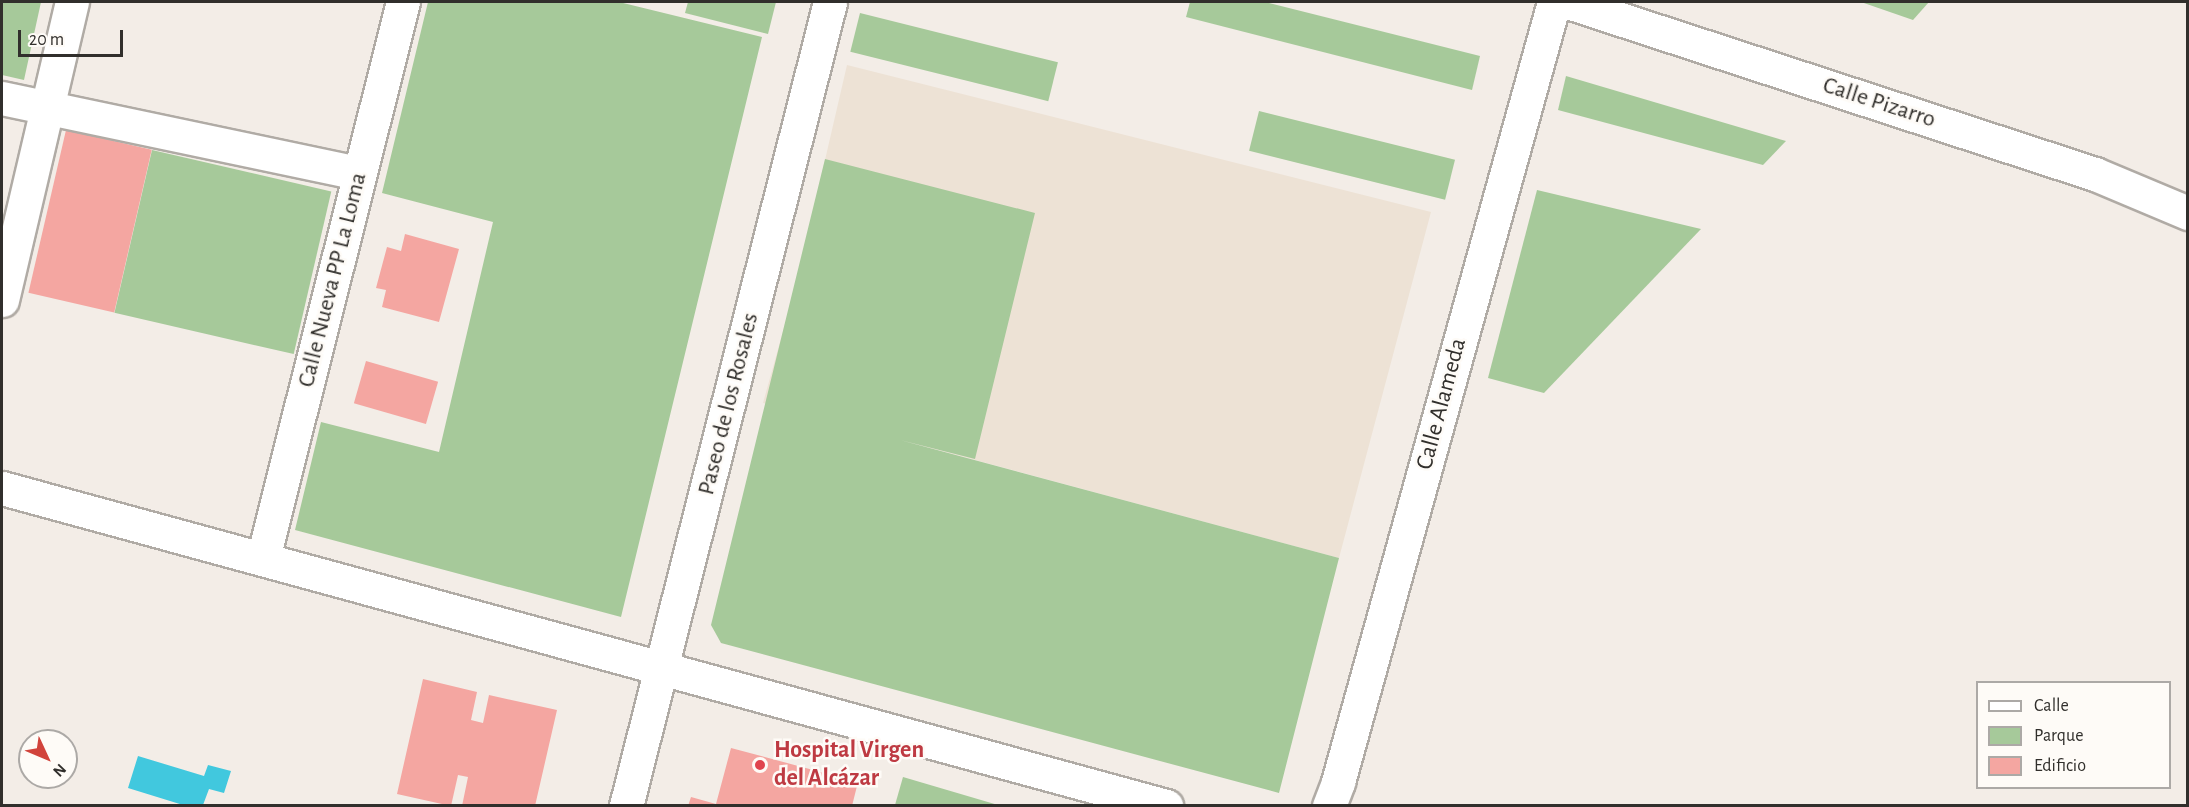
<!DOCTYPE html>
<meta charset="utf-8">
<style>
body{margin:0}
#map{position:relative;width:2189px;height:807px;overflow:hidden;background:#f3ede7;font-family:"Alegreya Sans",sans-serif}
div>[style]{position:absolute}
.built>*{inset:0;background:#ede2d5}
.green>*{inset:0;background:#a6c99a;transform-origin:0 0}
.water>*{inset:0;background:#41c8de}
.building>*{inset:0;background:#f4a6a1;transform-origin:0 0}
.roads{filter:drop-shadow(2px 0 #b0aba5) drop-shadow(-2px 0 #b0aba5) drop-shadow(0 2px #b0aba5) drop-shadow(0 -2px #b0aba5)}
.street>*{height:33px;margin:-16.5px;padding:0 16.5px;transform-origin:16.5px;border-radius:16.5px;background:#fff}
.dots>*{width:16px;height:16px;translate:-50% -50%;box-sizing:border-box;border:3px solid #fefbf7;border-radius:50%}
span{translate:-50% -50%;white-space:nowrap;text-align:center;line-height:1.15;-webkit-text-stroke:5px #fefbf7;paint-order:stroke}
.street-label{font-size:24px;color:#312f2c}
.health-label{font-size:24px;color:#be3a42;font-weight:700}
.left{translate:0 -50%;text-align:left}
.frame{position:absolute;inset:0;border:3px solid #312f2c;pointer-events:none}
.legend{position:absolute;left:1976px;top:681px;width:195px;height:108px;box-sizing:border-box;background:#fefbf7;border:2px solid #aca9a6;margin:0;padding:8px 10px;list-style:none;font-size:18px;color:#312f2c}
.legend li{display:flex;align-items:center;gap:12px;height:30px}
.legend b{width:30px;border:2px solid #aca9a6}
.north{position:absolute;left:18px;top:729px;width:60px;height:60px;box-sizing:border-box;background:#fefbf7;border:2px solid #aca9a6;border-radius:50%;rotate:134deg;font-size:16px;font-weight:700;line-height:24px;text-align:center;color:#312f2c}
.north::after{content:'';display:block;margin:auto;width:21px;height:27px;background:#d1433b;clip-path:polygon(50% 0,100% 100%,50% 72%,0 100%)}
.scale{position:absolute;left:18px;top:30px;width:105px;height:27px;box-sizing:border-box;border:3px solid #312f2c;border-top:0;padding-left:8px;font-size:18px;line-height:21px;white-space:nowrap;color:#312f2c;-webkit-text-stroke:4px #fefbf7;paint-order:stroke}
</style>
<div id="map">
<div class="built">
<div style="clip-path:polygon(847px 65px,1431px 212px,1339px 558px,763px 403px,797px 281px)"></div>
</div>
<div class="green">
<div style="clip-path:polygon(2px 2px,41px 2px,24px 80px,2px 75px)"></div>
<div style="clip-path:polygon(428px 2px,619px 2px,762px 37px,621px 617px,295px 530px,321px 422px,439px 452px,493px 222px,382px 193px)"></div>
<div style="clip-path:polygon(688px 2px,776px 2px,768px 34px,685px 13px)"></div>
<div style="clip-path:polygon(1190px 2px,1265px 2px,1480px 56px,1472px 90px,1186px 17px)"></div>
<div style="clip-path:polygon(1861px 2px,1929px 2px,1913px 20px)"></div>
<div style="left:860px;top:13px;width:204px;height:40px;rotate:14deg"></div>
<div style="clip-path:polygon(1566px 76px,1786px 141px,1763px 165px,1558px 110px)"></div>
<div style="left:1259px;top:111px;width:202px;height:41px;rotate:14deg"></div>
<div style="left:152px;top:150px;width:184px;height:167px;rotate:13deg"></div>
<div style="clip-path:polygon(825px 159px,1035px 213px,975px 459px,900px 440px,1339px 558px,1279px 793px,721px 643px,711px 625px)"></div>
<div style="clip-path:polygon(1537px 190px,1701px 229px,1544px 393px,1488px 378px)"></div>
<div style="clip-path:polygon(903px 777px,998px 805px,895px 805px)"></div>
</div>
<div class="water">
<div style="clip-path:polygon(138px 756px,204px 776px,208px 765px,231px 771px,224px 793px,209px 789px,203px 805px,183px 805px,128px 788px)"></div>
</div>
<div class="building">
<div style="left:66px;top:130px;width:88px;height:167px;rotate:13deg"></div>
<div style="clip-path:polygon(405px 234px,459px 249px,439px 322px,382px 307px,386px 290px,376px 288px,387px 247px,401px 251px)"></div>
<div style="left:366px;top:361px;width:75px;height:44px;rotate:16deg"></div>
<div style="clip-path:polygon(423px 679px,477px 692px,471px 720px,483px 723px,489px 695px,557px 710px,535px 806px,462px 806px,468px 777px,458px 775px,451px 806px,397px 794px)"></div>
<div style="clip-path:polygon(731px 748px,858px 782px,852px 806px,688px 806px,691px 797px,716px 804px)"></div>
</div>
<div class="roads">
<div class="street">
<div style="left:1568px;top:2px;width:554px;rotate:18.08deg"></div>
<div style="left:2095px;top:174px;width:101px;rotate:22.8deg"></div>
<div style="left:2px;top:98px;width:365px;rotate:11.9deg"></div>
<div style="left:2px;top:300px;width:306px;rotate:-76.8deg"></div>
<div style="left:2px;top:488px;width:1207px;rotate:15.28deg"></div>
<div style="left:263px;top:558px;width:573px;rotate:-75.87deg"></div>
<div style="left:626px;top:806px;width:829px;rotate:-75.76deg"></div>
<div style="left:1329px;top:806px;width:26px;rotate:-69deg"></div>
<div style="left:1338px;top:782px;width:809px;rotate:-74.52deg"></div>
</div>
</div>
<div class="dots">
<div style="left:760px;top:765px;background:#e0444e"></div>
</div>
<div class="street-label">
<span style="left:1879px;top:103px;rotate:18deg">Calle Pizarro</span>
<span style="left:333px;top:280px;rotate:-76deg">Calle Nueva PP La Loma</span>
<span style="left:729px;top:404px;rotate:-76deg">Paseo de los Rosales</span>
<span style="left:1442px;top:404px;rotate:-75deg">Calle Alameda</span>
</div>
<div class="health-label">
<span class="left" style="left:774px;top:765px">Hospital Virgen<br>del Alcázar</span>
</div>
<div class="frame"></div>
<ul class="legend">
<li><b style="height:8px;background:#fff"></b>Calle</li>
<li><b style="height:16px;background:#a6c99a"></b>Parque</li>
<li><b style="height:16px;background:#f4a6a1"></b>Edificio</li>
</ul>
<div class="north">N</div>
<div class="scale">20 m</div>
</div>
